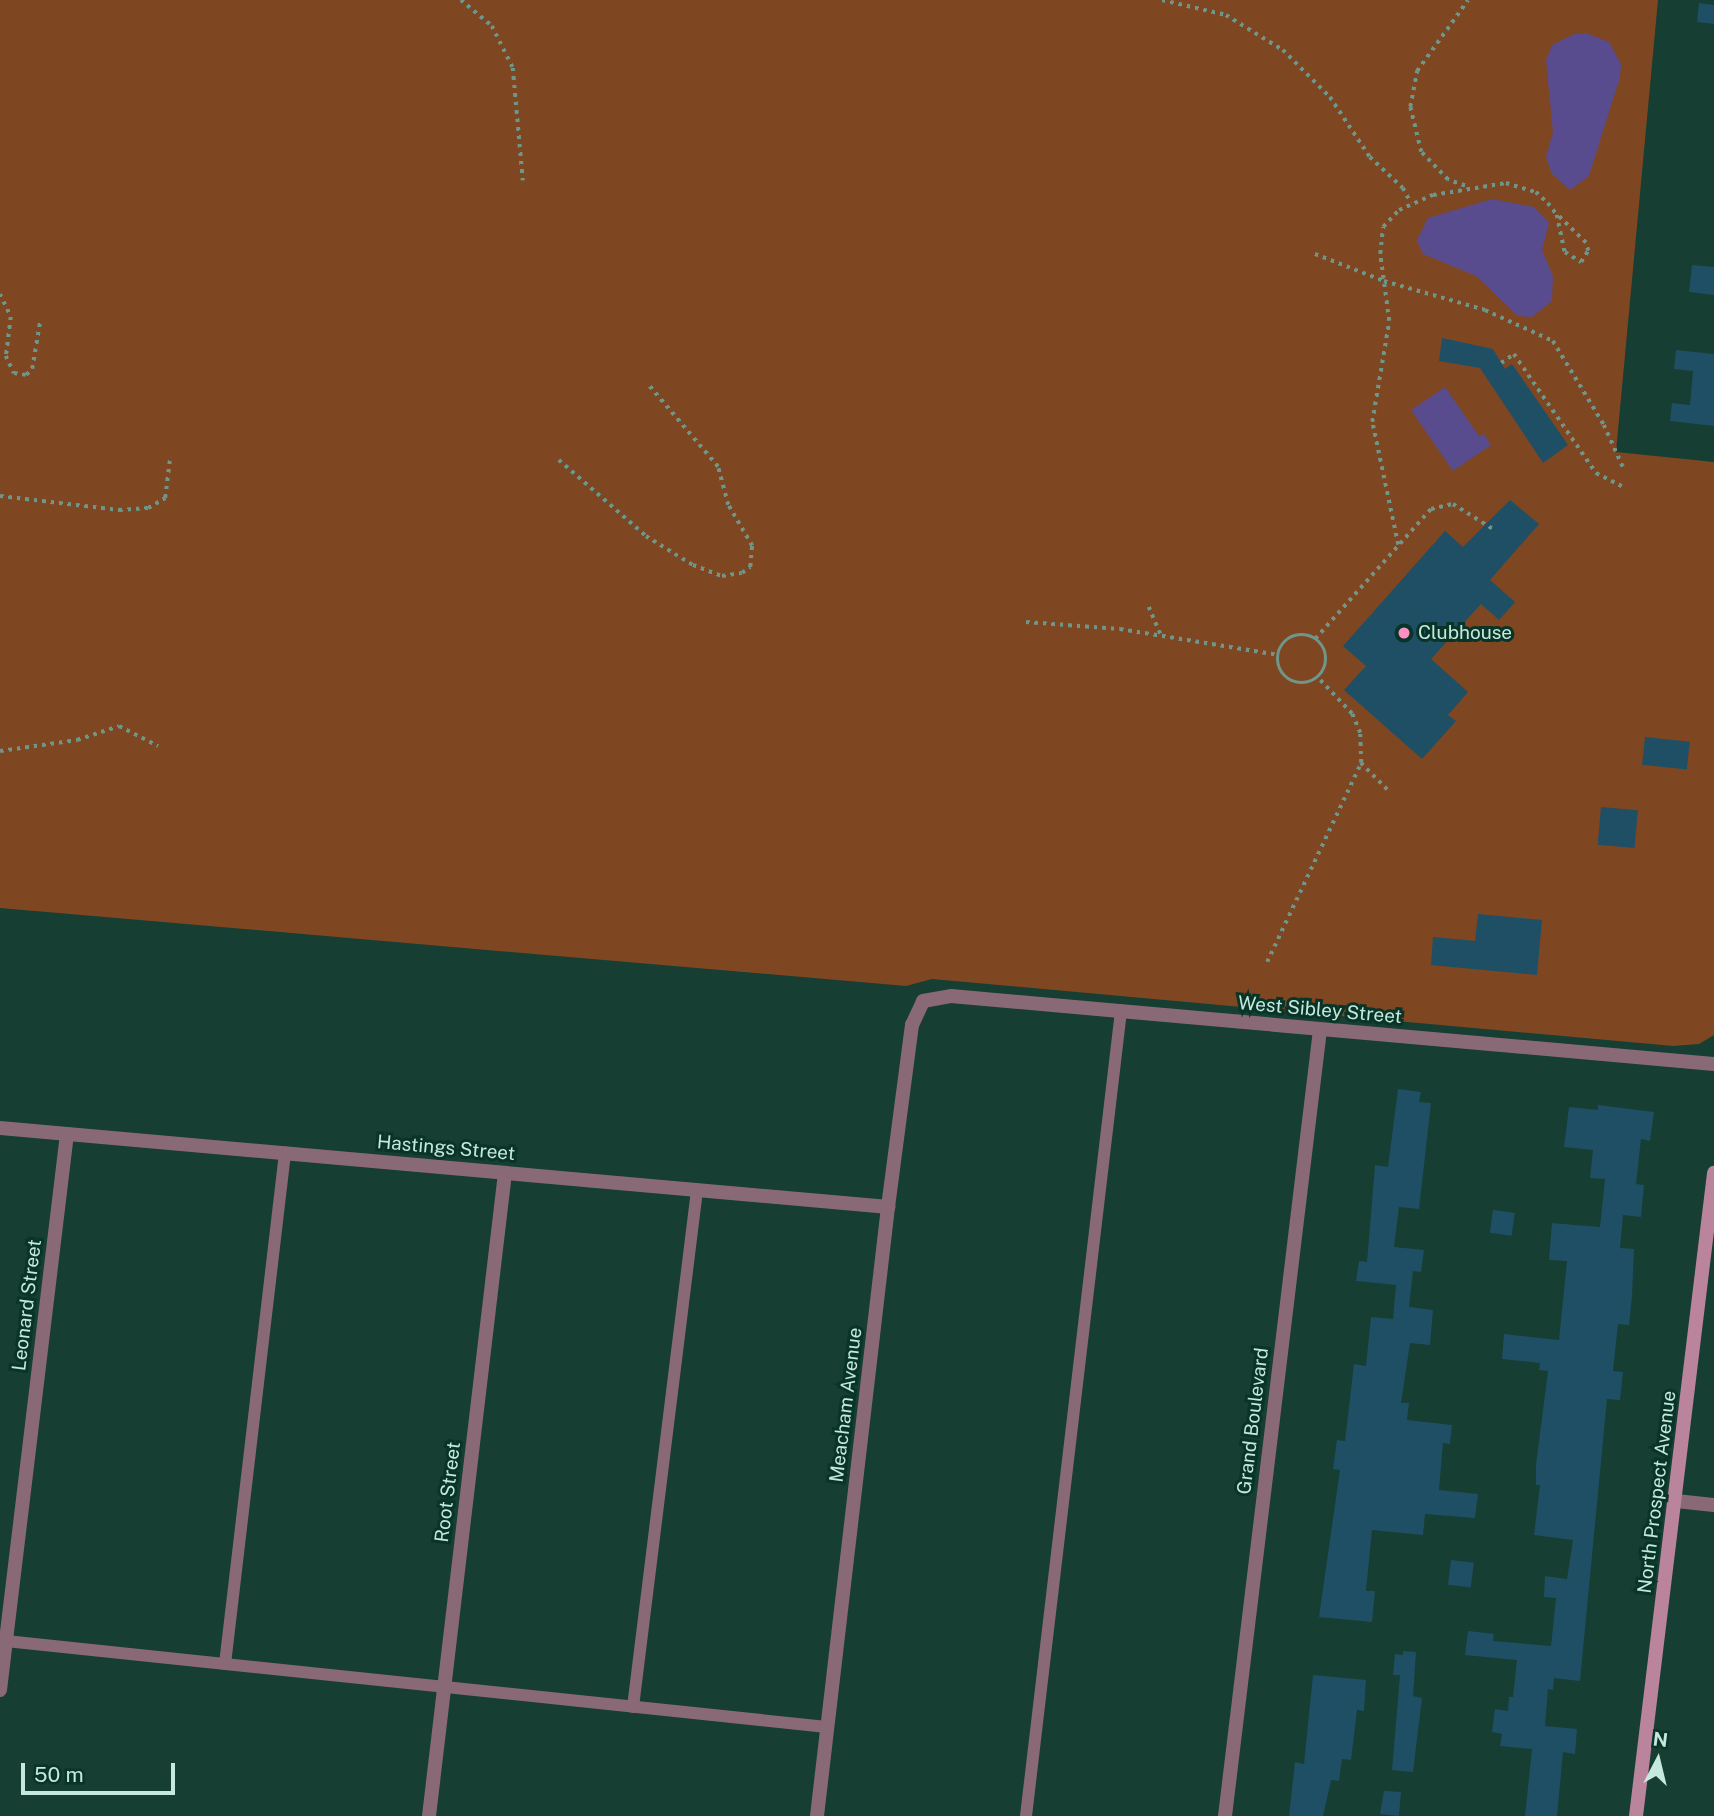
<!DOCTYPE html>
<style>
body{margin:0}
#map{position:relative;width:1714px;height:1816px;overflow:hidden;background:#163e32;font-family:"Public Sans",sans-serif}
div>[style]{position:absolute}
.green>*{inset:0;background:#7f4622}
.water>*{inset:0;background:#594c8e}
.building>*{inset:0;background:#1f4f65;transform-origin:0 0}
.path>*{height:3.5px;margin-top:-1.75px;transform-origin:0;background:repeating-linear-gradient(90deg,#709689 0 3.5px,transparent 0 8.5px)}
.path>.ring{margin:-1.75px;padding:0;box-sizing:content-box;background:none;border:3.5px solid #709689;border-radius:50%}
.lane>*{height:12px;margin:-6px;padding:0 6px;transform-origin:6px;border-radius:6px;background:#8a6977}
.street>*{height:14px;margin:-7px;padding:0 7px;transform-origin:7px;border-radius:7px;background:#8a6977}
.secondary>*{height:14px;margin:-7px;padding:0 7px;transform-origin:7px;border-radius:7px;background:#b9849c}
.dots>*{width:19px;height:19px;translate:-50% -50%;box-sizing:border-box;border:4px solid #093428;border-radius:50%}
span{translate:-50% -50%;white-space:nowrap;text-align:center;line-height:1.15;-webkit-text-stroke:6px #093428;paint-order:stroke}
.poi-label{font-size:19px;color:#c5e9dc}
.left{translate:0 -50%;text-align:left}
.street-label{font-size:19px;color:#c5e9dc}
.north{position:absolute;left:1623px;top:1725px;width:70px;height:70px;-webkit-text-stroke:5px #093428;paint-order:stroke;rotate:7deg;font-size:19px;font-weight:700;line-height:28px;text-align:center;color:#c5e9dc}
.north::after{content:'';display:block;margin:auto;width:24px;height:32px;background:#c5e9dc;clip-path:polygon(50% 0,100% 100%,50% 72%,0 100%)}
.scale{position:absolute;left:21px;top:1763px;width:154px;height:32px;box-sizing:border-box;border:4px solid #c5e9dc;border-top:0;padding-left:9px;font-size:21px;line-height:24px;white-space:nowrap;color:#c5e9dc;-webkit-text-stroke:5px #093428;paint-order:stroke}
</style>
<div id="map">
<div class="green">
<div style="clip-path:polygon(0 0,1658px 0,1616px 452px,1714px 462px,1714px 1035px,1699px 1044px,1673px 1046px,932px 979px,906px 986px,0 908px)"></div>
</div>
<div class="water">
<div style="clip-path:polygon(1586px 33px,1609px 42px,1621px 64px,1620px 77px,1589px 176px,1570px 190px,1552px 174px,1546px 157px,1553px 132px,1546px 60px,1552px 45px,1574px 34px)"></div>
<div style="clip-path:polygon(1492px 199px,1534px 207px,1549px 223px,1542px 250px,1553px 276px,1552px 301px,1532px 317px,1518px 316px,1476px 276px,1423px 254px,1417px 240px,1428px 218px)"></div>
<div style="clip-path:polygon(1445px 387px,1479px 436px,1484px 434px,1491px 445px,1453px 471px,1411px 410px)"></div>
</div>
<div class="building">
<div style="clip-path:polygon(1699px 3px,1714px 5px,1714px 24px,1697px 22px)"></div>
<div style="clip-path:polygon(1692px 265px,1714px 267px,1714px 295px,1689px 292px)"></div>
<div style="clip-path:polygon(1442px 338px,1493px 349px,1505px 369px,1512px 364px,1568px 445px,1543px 463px,1480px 368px,1439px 361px)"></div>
<div style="clip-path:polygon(1676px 350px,1714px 354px,1714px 426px,1670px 421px,1672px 403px,1690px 405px,1693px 371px,1674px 369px)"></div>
<div style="clip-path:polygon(1510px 500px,1539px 524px,1490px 580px,1515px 602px,1499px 620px,1481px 604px,1431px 659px,1468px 692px,1448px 715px,1456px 721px,1422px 759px,1344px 690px,1366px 666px,1343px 646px,1445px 531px,1463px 547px)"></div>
<div style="left:1645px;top:737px;width:45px;height:28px;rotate:6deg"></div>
<div style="left:1601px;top:807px;width:37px;height:38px;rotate:5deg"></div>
<div style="clip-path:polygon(1478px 914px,1542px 920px,1537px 975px,1431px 965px,1433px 937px,1475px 941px)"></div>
<div style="clip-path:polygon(1398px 1089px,1421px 1092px,1419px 1102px,1431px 1103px,1419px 1209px,1399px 1207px,1394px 1247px,1424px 1250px,1421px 1272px,1413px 1271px,1409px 1307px,1433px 1310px,1430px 1345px,1410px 1343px,1401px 1403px,1409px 1403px,1407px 1420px,1452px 1425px,1450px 1444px,1443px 1443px,1439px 1490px,1478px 1494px,1475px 1518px,1425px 1514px,1423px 1535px,1372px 1530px,1366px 1591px,1375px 1591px,1372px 1622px,1319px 1617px,1340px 1470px,1333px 1469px,1337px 1440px,1345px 1441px,1354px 1364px,1366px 1366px,1371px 1317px,1393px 1319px,1396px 1285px,1356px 1281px,1359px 1261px,1367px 1262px,1375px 1165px,1388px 1167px)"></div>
<div style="clip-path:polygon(1598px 1105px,1654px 1112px,1650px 1141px,1641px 1139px,1636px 1184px,1644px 1185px,1641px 1217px,1623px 1215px,1620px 1248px,1634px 1249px,1632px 1296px,1629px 1325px,1618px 1324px,1613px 1371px,1623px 1372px,1620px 1400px,1607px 1399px,1580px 1681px,1554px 1678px,1553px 1690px,1548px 1689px,1545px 1726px,1577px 1729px,1575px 1754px,1563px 1752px,1557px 1816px,1525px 1816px,1532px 1749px,1500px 1746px,1502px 1734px,1492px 1732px,1495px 1709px,1508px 1711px,1509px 1697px,1513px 1697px,1517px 1660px,1465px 1655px,1468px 1631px,1494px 1634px,1493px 1641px,1551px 1646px,1556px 1598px,1544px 1597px,1545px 1576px,1567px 1579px,1573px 1540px,1534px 1535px,1540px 1485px,1536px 1485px,1536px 1465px,1548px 1371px,1539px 1370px,1540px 1363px,1502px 1359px,1504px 1334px,1559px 1340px,1567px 1261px,1549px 1260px,1552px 1223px,1600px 1227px,1605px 1179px,1590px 1178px,1593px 1150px,1564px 1147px,1569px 1107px,1598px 1110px)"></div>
<div style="left:1493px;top:1210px;width:22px;height:23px;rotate:8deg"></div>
<div style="left:1451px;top:1560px;width:23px;height:25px;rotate:7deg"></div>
<div style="clip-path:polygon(1403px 1651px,1416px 1652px,1413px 1696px,1422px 1698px,1413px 1772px,1392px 1770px,1400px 1675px,1393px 1675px,1395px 1654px,1403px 1655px)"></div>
<div style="clip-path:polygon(1313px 1675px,1366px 1680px,1364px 1711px,1357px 1710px,1351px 1760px,1342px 1759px,1339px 1781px,1331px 1780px,1323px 1816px,1289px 1816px,1295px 1762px,1304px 1764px)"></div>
<div style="clip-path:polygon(1384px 1791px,1401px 1792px,1399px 1816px,1380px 1814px)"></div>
</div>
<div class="path">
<div style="left:461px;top:0;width:40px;rotate:40deg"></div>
<div style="left:492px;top:26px;width:47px;rotate:63.4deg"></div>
<div style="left:513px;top:68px;width:113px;rotate:84.9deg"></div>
<div style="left:1162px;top:0;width:66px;rotate:13.2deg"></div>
<div style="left:1226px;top:15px;width:67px;rotate:31.6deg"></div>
<div style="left:1283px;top:50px;width:66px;rotate:45deg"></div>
<div style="left:1330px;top:97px;width:72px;rotate:56.3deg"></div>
<div style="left:1370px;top:157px;width:45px;rotate:43.2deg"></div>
<div style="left:1403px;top:188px;width:17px;rotate:62deg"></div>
<div style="left:1465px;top:186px;width:18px;rotate:-161deg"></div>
<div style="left:1448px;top:180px;width:39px;rotate:-134deg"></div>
<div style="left:1421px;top:152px;width:46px;rotate:-103.7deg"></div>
<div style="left:1410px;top:107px;width:37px;rotate:-79deg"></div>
<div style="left:1417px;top:71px;width:87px;rotate:-54.3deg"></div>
<div style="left:1315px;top:254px;width:74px;rotate:21.4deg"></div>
<div style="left:1384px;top:281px;width:105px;rotate:16deg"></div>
<div style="left:1485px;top:310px;width:75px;rotate:24.5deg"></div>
<div style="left:1553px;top:341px;width:98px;rotate:58.7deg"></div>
<div style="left:1604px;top:425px;width:48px;rotate:65.6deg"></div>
<div style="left:0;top:294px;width:25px;rotate:64deg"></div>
<div style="left:11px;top:317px;width:39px;rotate:97deg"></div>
<div style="left:6px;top:356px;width:19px;rotate:65deg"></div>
<div style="left:14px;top:373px;width:12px;rotate:9deg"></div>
<div style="left:26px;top:375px;width:8px;rotate:-45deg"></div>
<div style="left:32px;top:369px;width:49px;rotate:-80.5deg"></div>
<div style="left:1501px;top:363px;width:16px;rotate:-35deg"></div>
<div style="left:1514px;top:354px;width:145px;rotate:55.4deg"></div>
<div style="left:1596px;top:473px;width:29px;rotate:27deg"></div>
<div style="left:559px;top:460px;width:116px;rotate:41.1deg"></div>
<div style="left:646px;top:536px;width:55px;rotate:31.7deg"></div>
<div style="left:693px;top:565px;width:31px;rotate:21deg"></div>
<div style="left:722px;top:576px;width:20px;rotate:-9deg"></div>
<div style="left:742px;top:573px;width:10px;rotate:-37deg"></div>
<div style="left:750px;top:567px;width:21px;rotate:-85deg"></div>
<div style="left:752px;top:546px;width:48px;rotate:-120.3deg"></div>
<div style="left:728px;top:505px;width:39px;rotate:-105deg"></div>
<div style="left:718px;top:467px;width:106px;rotate:-130.4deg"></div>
<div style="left:0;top:496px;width:120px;rotate:6.7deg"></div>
<div style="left:119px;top:510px;width:29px;rotate:-4deg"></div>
<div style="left:148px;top:508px;width:20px;rotate:-30deg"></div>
<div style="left:165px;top:498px;width:39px;rotate:-83deg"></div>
<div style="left:1398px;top:545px;width:126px;rotate:-101.9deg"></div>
<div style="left:1372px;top:422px;width:102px;rotate:-80.4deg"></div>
<div style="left:1389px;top:321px;width:68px;rotate:-97.7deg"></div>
<div style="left:1380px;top:254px;width:27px;rotate:-84deg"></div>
<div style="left:1383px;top:227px;width:23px;rotate:-47deg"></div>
<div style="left:1399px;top:210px;width:37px;rotate:-24deg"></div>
<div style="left:1433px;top:195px;width:74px;rotate:-9.3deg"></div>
<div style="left:1506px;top:183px;width:31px;rotate:17deg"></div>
<div style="left:1536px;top:192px;width:16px;rotate:43deg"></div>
<div style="left:1548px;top:203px;width:15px;rotate:53deg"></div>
<div style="left:1557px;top:215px;width:38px;rotate:78deg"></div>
<div style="left:1565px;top:252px;width:19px;rotate:32deg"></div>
<div style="left:1581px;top:262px;width:13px;rotate:-58deg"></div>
<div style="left:1588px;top:251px;width:8px;rotate:-104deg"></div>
<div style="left:1586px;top:243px;width:40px;rotate:-136deg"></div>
<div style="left:1149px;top:607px;width:33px;rotate:67deg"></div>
<div style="left:1026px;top:622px;width:94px;rotate:4.3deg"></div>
<div style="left:1120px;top:629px;width:160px;rotate:9.3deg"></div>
<div class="ring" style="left:1278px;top:635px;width:44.5px;height:44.5px"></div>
<div style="left:1315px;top:639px;width:174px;rotate:-48.3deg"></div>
<div style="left:1431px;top:509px;width:23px;rotate:-13deg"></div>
<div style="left:1453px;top:504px;width:47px;rotate:32deg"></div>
<div style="left:0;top:751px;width:78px;rotate:-8.1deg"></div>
<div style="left:77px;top:740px;width:44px;rotate:-18.4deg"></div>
<div style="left:119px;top:726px;width:44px;rotate:27.1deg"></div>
<div style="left:1361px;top:763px;width:38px;rotate:45deg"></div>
<div style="left:1267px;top:962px;width:220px;rotate:-64.7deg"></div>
<div style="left:1361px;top:763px;width:30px;rotate:-92deg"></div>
<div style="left:1360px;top:733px;width:21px;rotate:-113deg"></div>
<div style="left:1352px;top:714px;width:51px;rotate:-133.4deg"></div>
</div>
<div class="lane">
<div style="left:6px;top:1641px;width:825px;rotate:5.98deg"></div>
<div style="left:225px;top:1664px;width:515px;rotate:-83.3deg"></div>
<div style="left:633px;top:1707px;width:521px;rotate:-82.94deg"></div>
<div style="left:1026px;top:1816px;width:811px;rotate:-83.27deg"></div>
</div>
<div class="street">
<div style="left:0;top:1128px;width:892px;rotate:5.08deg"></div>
<div style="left:1676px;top:1501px;width:38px;rotate:6deg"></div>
<div style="left:0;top:1690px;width:560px;rotate:-83.13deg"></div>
<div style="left:429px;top:1816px;width:647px;rotate:-83.26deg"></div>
<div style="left:817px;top:1816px;width:613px;rotate:-83.35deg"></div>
<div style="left:888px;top:1207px;width:184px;rotate:-82.5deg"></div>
<div style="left:912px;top:1025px;width:26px;rotate:-65deg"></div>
<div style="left:923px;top:1001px;width:28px;rotate:-10deg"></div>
<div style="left:951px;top:996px;width:766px;rotate:5.09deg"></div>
<div style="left:1225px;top:1816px;width:792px;rotate:-83.11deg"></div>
</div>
<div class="secondary">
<div style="left:1636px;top:1816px;width:648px;rotate:-83.08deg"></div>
</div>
<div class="dots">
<div style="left:1404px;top:633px;background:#fc8fc3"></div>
</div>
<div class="poi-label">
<span class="left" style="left:1418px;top:633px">Clubhouse</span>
</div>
<div class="street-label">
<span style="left:1320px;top:1010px;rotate:5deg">West Sibley Street</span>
<span style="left:446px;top:1148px;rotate:5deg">Hastings Street</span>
<span style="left:27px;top:1305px;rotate:-83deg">Leonard Street</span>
<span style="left:846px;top:1405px;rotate:-83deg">Meacham Avenue</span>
<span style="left:1253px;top:1421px;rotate:-83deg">Grand Boulevard</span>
<span style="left:448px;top:1492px;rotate:-83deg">Root Street</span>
<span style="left:1657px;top:1492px;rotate:-83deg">North Prospect Avenue</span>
</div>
<div class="north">N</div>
<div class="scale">50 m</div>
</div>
